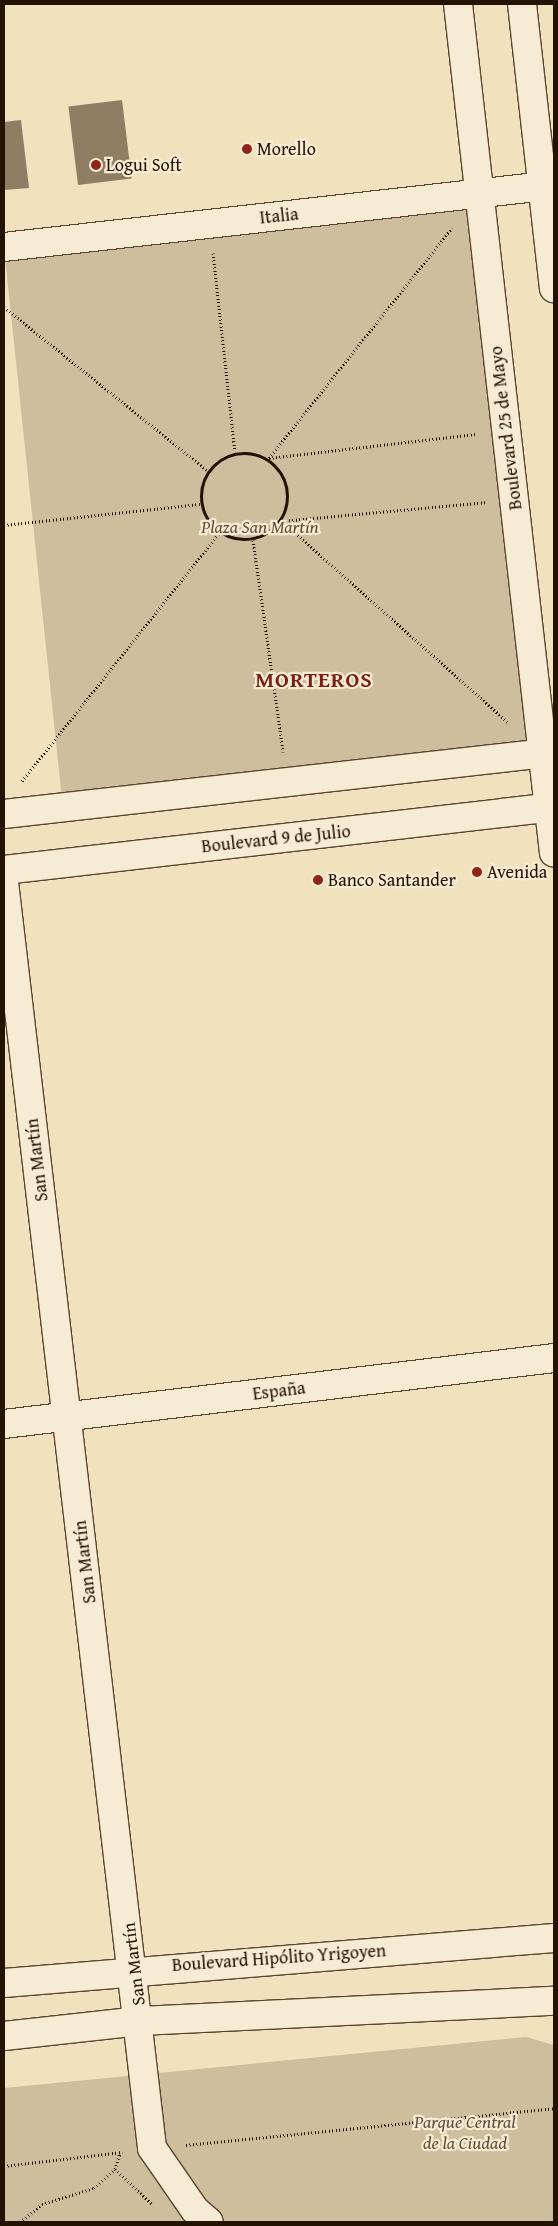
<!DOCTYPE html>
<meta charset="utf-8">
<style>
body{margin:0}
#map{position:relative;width:558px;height:2226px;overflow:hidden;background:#f1e1bc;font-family:"Gentium Book Plus",serif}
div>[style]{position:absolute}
.green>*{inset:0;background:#cebe9d;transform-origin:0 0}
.building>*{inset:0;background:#8f7e63;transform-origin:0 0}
.path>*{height:3px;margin-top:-1.5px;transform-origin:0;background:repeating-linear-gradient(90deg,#241203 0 1px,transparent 0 3.5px)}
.path>.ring{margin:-1.5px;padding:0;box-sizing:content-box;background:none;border:3px solid #241203;border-radius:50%}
.roads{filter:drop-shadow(1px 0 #574631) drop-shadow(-1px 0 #574631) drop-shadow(0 1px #574631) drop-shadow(0 -1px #574631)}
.minor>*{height:28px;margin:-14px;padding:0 14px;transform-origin:14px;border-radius:14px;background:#f6ecd3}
.dots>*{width:14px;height:14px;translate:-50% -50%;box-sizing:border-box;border:2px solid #f6ecd3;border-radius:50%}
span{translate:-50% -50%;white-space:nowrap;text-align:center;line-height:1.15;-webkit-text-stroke:4.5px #f6ecd3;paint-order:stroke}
.poi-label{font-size:18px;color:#241203}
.left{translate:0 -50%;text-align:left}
.street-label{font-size:18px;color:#241203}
.park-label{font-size:18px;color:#604e39;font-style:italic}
.district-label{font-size:22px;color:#7a1f14;font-weight:700;letter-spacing:1px}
.frame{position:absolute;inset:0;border:5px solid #241203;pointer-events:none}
</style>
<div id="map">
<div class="green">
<div style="left:480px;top:194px;width:563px;height:479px;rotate:84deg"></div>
<div style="clip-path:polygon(526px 2037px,554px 2045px,554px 2222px,4px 2222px,4px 2088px)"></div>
</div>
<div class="building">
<div style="left:122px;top:100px;width:79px;height:54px;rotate:83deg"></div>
<div style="clip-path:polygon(21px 120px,29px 188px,4px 190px,4px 122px)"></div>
</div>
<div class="path">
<div style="left:213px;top:253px;width:199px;rotate:83.7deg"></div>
<div style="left:4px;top:307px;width:260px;rotate:38.8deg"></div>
<div class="ring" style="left:201px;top:453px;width:83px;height:83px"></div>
<div style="left:269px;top:458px;width:294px;rotate:-51.5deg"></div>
<div style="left:269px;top:458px;width:208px;rotate:-6.6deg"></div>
<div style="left:282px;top:521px;width:304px;rotate:41.7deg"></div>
<div style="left:282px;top:521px;width:204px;rotate:-5.3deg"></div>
<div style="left:4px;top:525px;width:197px;rotate:-6.1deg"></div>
<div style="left:253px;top:540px;width:214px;rotate:81.9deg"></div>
<div style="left:22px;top:781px;width:317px;rotate:-51.5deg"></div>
<div style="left:186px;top:2145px;width:370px;rotate:-5.7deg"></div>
<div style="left:4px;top:2166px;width:119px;rotate:-6.8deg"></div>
<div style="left:115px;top:2169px;width:50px;rotate:43.4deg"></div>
<div style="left:20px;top:2222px;width:28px;rotate:-39deg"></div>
<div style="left:42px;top:2204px;width:54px;rotate:-17.1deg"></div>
<div style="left:94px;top:2188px;width:28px;rotate:-42deg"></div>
<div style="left:115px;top:2169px;width:17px;rotate:-73deg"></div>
</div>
<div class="roads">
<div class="minor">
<div style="left:458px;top:4px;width:854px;rotate:83.55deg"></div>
<div style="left:522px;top:4px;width:286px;rotate:83.6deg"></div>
<div style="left:4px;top:247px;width:553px;rotate:-6.43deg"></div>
<div style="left:4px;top:814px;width:553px;rotate:-6.43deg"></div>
<div style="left:4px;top:870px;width:554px;rotate:-6.53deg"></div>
<div style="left:4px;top:882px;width:1275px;rotate:83.33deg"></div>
<div style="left:152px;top:2148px;width:75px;rotate:55.3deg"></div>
<div style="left:195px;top:2210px;width:18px;rotate:41deg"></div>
<div style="left:4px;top:1424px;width:554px;rotate:-6.84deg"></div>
<div style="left:4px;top:1983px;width:552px;rotate:-4.68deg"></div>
<div style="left:4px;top:2036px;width:137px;rotate:-6.3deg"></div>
<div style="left:140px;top:2021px;width:414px;rotate:-2.8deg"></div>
</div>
</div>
<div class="dots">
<div style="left:247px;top:149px;background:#8f2418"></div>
<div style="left:96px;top:165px;background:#8f2418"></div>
<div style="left:477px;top:872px;background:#8f2418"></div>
<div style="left:318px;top:880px;background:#8f2418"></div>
</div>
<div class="poi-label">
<span class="left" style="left:257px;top:149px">Morello</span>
<span class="left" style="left:106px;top:165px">Logui Soft</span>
<span class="left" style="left:487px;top:872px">Avenida</span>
<span class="left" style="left:328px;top:880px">Banco Santander</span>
</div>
<div class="street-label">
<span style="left:279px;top:216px;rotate:-6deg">Italia</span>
<span style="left:506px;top:428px;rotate:-97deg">Boulevard 25 de Mayo</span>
<span style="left:276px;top:839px;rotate:-6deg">Boulevard 9 de Julio</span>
<span style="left:37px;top:1160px;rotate:-97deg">San Martín</span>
<span style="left:279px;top:1391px;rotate:-7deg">España</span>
<span style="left:85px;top:1562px;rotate:-97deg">San Martín</span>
<span style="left:279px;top:1958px;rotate:-4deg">Boulevard Hipólito Yrigoyen</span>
<span style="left:134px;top:1964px;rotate:-97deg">San Martín</span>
</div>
<div class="park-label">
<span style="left:260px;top:527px">Plaza San Martín</span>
<span style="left:465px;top:2133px">Parque Central<br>de la Ciudad</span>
</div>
<div class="district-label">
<span style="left:314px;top:680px">MORTEROS</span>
</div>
<div class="frame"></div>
</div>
